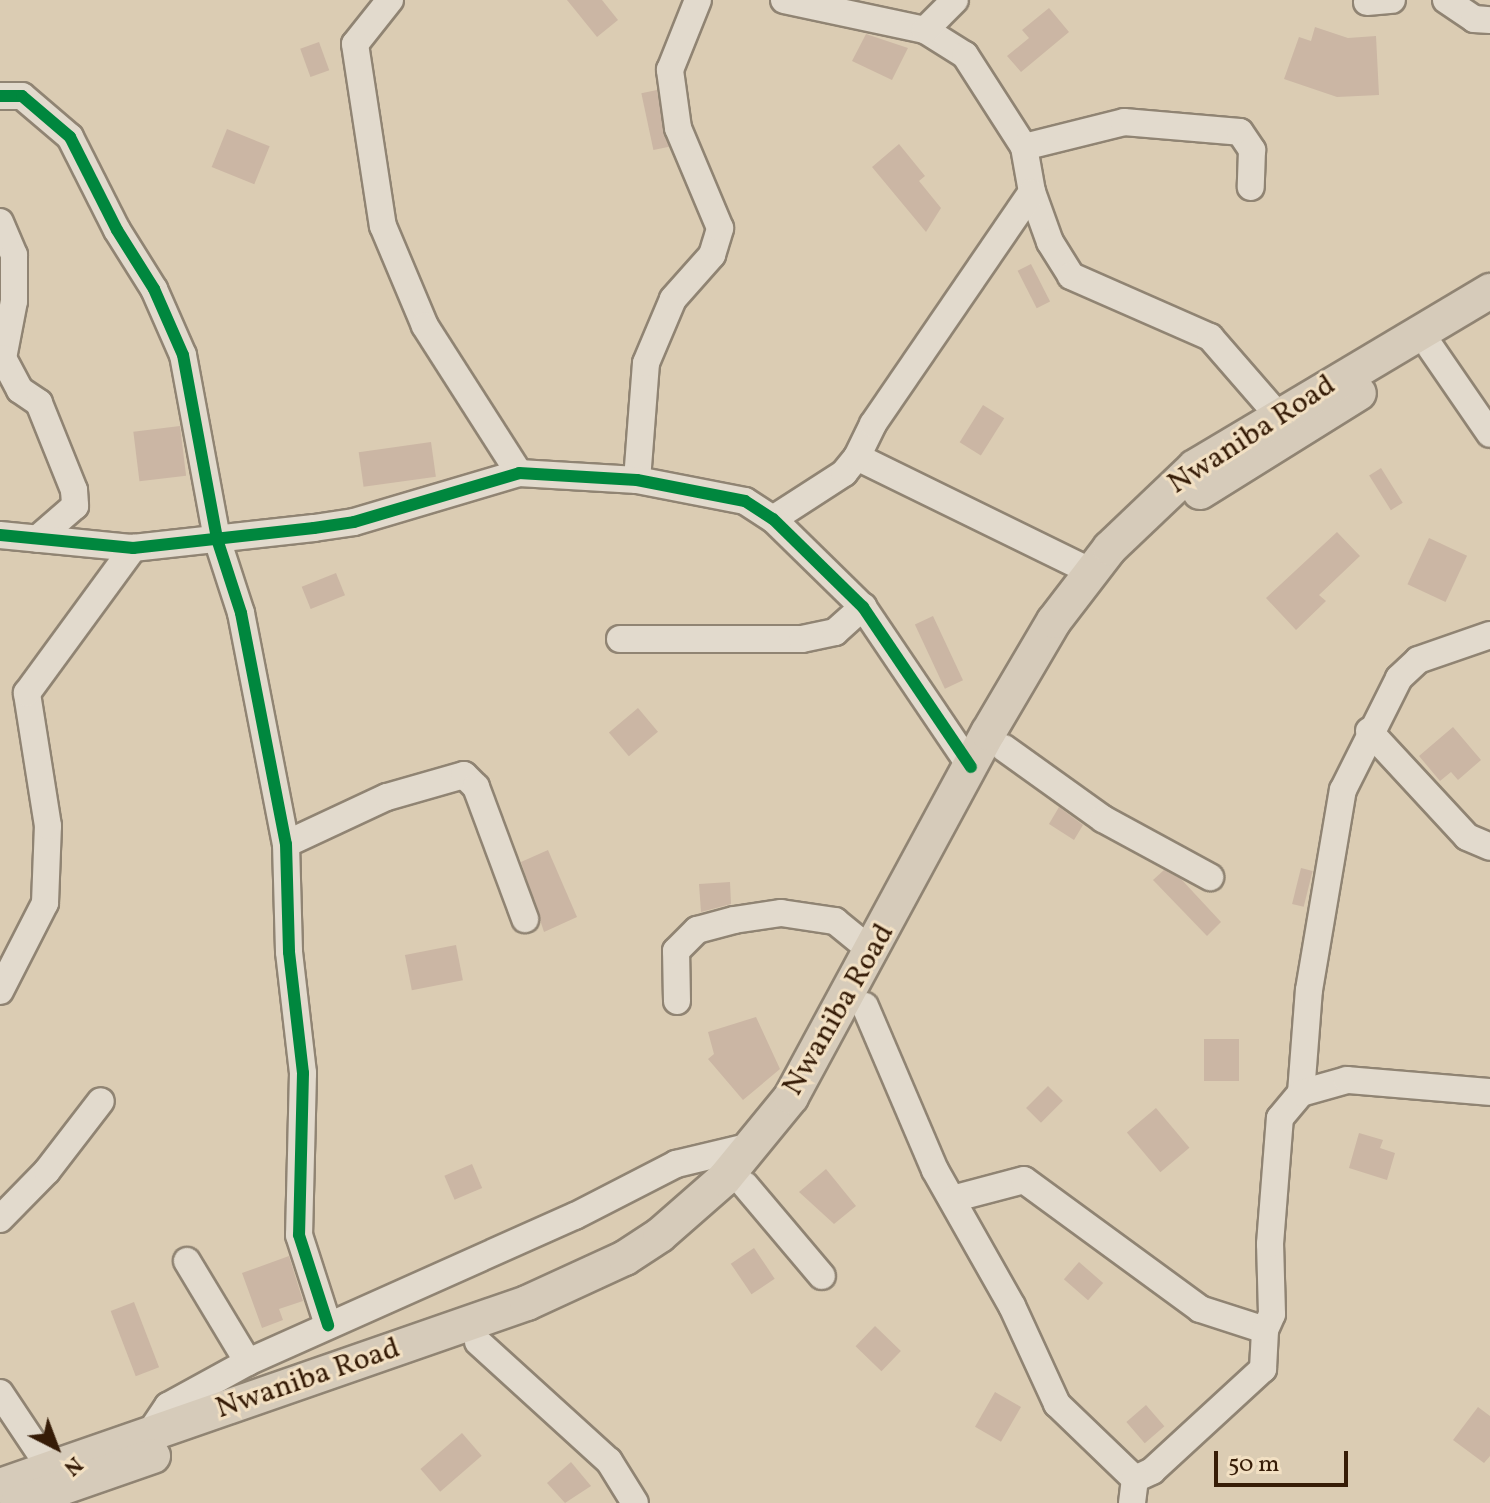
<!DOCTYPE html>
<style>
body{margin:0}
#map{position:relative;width:1490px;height:1503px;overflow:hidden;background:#dbccb3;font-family:Vollkorn,serif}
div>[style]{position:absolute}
.building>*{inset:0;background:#cbb6a4;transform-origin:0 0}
.roads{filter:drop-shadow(2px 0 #908473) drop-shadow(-2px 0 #908473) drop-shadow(0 2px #908473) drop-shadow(0 -2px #908473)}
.minor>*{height:26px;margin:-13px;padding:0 13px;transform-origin:13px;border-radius:13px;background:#e2dacd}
.major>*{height:34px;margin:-17px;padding:0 17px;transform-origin:17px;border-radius:17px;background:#d6cbba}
.cycleway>*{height:12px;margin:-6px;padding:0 6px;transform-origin:6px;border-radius:6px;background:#00873e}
span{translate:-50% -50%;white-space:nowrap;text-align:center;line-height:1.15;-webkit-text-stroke:6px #f2e0c3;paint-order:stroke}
.street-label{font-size:30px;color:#361c07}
.north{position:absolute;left:16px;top:1407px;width:80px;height:80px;-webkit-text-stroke:6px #f2e0c3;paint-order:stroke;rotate:138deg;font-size:22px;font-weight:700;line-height:32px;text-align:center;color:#361c07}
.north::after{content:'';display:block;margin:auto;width:28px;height:36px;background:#361c07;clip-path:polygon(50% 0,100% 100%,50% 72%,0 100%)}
.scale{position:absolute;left:1214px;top:1451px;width:134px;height:36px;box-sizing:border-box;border:4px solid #361c07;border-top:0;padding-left:10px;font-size:24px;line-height:28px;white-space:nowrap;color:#361c07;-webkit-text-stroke:6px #f2e0c3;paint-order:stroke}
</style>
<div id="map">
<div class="building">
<div style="clip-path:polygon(567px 0,602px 0,618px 20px,597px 37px)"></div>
<div style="clip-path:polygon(1049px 8px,1069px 32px,1021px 72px,1007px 56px,1029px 38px,1022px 30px)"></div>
<div style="clip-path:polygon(1315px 27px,1348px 38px,1376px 36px,1379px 95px,1337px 97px,1284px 79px,1299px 37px,1311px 41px)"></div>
<div style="clip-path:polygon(866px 34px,908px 48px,892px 80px,852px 61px)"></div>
<div style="left:319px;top:42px;width:30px;height:20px;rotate:70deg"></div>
<div style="left:657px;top:90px;width:58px;height:16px;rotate:78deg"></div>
<div style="left:227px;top:129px;width:46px;height:41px;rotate:22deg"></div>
<div style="clip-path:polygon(899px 144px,925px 176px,919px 181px,941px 208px,926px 232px,872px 167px)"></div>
<div style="left:1031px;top:264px;width:42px;height:15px;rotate:63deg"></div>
<div style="left:983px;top:405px;width:25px;height:44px;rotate:32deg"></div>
<div style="left:180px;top:426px;width:50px;height:47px;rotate:83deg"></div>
<div style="left:431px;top:442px;width:35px;height:73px;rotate:82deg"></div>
<div style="left:1381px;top:468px;width:41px;height:14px;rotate:58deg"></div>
<div style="clip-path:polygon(1337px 532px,1360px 556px,1319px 595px,1326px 601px,1296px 630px,1266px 598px)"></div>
<div style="left:1429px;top:538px;width:42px;height:51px;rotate:25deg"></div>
<div style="left:336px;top:573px;width:24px;height:37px;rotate:68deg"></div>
<div style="left:933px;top:616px;width:71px;height:20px;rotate:65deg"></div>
<div style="left:638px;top:708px;width:31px;height:38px;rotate:50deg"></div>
<div style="clip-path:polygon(1453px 727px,1481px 760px,1458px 780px,1451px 772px,1440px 781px,1419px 756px)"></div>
<div style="clip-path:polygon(1059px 807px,1083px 825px,1074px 840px,1049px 824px)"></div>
<div style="clip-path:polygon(548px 850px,577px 917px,544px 932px,521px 862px)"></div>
<div style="left:1301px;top:868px;width:12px;height:37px;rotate:14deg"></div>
<div style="clip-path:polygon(1164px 870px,1181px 879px,1221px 922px,1207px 936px,1153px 880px)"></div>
<div style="clip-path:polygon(730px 882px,731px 904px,701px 912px,699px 884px)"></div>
<div style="left:456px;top:945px;width:36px;height:52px;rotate:79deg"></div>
<div style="clip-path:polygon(756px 1017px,780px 1069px,743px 1100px,708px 1059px,714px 1054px,708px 1032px)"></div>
<div style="left:1204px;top:1039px;width:35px;height:42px"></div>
<div style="left:1048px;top:1086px;width:21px;height:31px;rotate:45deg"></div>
<div style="left:1156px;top:1108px;width:52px;height:38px;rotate:50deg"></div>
<div style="clip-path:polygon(1359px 1133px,1383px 1140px,1380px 1148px,1395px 1153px,1387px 1180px,1349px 1168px)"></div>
<div style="left:472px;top:1164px;width:26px;height:30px;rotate:67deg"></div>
<div style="clip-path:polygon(826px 1169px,856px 1206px,834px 1224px,799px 1192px)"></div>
<div style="left:754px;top:1248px;width:37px;height:28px;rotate:56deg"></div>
<div style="clip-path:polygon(289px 1256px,303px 1301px,279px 1309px,283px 1320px,262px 1328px,242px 1273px)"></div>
<div style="left:1079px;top:1262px;width:32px;height:23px;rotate:41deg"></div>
<div style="left:134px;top:1302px;width:70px;height:25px;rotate:69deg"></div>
<div style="left:875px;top:1326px;width:36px;height:28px;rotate:44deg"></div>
<div style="left:995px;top:1392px;width:30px;height:40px;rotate:30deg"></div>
<div style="left:1146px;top:1405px;width:28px;height:26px;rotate:49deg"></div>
<div style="clip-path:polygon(1478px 1407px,1490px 1416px,1490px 1456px,1484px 1463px,1453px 1440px)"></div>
<div style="left:462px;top:1433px;width:30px;height:55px;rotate:49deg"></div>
<div style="clip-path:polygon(571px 1462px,591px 1486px,565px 1503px,547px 1483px)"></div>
</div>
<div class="roads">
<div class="minor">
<div style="left:390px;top:0;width:56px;rotate:128.5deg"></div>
<div style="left:355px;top:44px;width:184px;rotate:81.3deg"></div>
<div style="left:383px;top:226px;width:108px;rotate:67.2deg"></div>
<div style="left:425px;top:326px;width:174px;rotate:57.4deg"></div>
<div style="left:784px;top:0;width:144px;rotate:12deg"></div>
<div style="left:925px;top:30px;width:47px;rotate:32deg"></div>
<div style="left:965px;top:55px;width:109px;rotate:57.3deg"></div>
<div style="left:1024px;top:147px;width:46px;rotate:79.9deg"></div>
<div style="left:1032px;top:192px;width:53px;rotate:70.2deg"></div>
<div style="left:1050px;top:242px;width:40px;rotate:58deg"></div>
<div style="left:1071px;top:276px;width:152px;rotate:23.7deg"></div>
<div style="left:1210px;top:337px;width:102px;rotate:49deg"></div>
<div style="left:1446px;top:0;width:34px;rotate:34deg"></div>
<div style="left:1474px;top:19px;width:16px;rotate:4deg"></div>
<div style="left:1367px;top:2px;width:25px;rotate:-5deg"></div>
<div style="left:925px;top:30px;width:42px;rotate:-45deg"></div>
<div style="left:0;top:96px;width:22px"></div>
<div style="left:22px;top:96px;width:63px;rotate:40.5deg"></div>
<div style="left:70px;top:137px;width:104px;rotate:63.2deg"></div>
<div style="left:117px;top:230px;width:70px;rotate:57.9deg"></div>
<div style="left:154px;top:289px;width:72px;rotate:66.3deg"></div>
<div style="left:183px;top:355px;width:187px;rotate:79.5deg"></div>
<div style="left:217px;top:539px;width:78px;rotate:72deg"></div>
<div style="left:241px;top:613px;width:235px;rotate:79deg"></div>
<div style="left:286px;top:844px;width:108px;rotate:88.4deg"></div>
<div style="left:289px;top:952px;width:122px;rotate:83.4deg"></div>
<div style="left:303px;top:1073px;width:162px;rotate:91.4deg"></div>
<div style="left:299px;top:1235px;width:95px;rotate:72.1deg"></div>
<div style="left:1024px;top:147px;width:103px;rotate:-14deg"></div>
<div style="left:1124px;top:122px;width:116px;rotate:4.9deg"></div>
<div style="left:1240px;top:132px;width:22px;rotate:56deg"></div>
<div style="left:1252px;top:150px;width:37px;rotate:92deg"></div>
<div style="left:0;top:222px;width:36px;rotate:67deg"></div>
<div style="left:14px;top:255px;width:46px;rotate:90deg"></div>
<div style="left:14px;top:301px;width:58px;rotate:100.9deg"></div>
<div style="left:3px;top:358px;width:36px;rotate:62deg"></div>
<div style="left:20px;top:390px;width:23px;rotate:34deg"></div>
<div style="left:39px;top:403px;width:94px;rotate:68.1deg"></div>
<div style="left:74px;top:490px;width:16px;rotate:86deg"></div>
<div style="left:75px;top:506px;width:50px;rotate:139deg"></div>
<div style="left:1431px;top:348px;width:104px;rotate:55.5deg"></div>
<div style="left:857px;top:457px;width:259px;rotate:26.1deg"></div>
<div style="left:637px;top:480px;width:117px;rotate:-85.6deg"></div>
<div style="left:646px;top:363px;width:69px;rotate:-67.1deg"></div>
<div style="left:673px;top:299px;width:59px;rotate:-48.4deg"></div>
<div style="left:712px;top:255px;width:28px;rotate:-73deg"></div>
<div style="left:720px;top:228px;width:108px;rotate:-112.8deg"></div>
<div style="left:678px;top:128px;width:59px;rotate:-97.9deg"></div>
<div style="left:670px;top:70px;width:75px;rotate:-68.2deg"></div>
<div style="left:773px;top:519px;width:85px;rotate:-32.9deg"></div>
<div style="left:844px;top:473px;width:21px;rotate:-51deg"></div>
<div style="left:857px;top:457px;width:37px;rotate:-64deg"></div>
<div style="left:873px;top:424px;width:281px;rotate:-55.6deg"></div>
<div style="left:0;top:535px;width:134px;rotate:5.6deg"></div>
<div style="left:133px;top:548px;width:182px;rotate:-6.3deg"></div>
<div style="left:314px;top:528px;width:40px;rotate:-8.5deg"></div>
<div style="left:354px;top:522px;width:172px;rotate:-16.5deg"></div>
<div style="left:519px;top:473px;width:118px;rotate:3.4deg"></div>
<div style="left:637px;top:480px;width:110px;rotate:11deg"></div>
<div style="left:745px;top:501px;width:33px;rotate:33deg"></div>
<div style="left:773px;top:519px;width:126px;rotate:44.4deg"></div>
<div style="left:863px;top:607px;width:193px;rotate:56deg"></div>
<div style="left:620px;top:639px;width:182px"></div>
<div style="left:802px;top:639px;width:34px;rotate:-12deg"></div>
<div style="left:835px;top:632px;width:38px;rotate:-42deg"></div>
<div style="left:1369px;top:731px;width:144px;rotate:47.2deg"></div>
<div style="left:1467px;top:837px;width:25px;rotate:23deg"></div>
<div style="left:1004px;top:748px;width:122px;rotate:35.6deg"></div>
<div style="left:1103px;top:819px;width:122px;rotate:28.5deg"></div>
<div style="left:286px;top:844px;width:111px;rotate:-25deg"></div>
<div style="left:387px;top:797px;width:80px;rotate:-15.9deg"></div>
<div style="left:464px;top:775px;width:17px;rotate:45deg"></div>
<div style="left:476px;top:787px;width:141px;rotate:69.6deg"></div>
<div style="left:0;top:991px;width:99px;rotate:-62.9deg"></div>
<div style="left:45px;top:903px;width:77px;rotate:-87.8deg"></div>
<div style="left:48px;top:826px;width:135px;rotate:-99deg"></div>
<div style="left:27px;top:693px;width:180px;rotate:-53.8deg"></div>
<div style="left:677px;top:1001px;width:50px;rotate:-91.1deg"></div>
<div style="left:676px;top:951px;width:30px;rotate:-45deg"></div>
<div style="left:697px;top:930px;width:38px;rotate:-15deg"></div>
<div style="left:734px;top:920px;width:48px;rotate:-8.5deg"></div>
<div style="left:781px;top:913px;width:55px;rotate:8.4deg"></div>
<div style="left:835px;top:921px;width:49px;rotate:39.2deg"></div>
<div style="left:865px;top:1006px;width:178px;rotate:66.9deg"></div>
<div style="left:935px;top:1170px;width:156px;rotate:60.5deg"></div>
<div style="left:1012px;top:1306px;width:108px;rotate:65.3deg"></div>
<div style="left:1057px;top:1404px;width:108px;rotate:43.9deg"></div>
<div style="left:1301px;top:1093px;width:103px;rotate:-85.6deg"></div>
<div style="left:1309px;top:990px;width:203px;rotate:-80.4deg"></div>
<div style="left:1343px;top:790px;width:125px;rotate:-63.4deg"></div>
<div style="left:1399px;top:678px;width:26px;rotate:-43deg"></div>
<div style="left:1418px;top:660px;width:76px;rotate:-19.1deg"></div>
<div style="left:745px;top:1185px;width:119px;rotate:49.8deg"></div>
<div style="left:952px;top:1199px;width:74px;rotate:-14.8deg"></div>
<div style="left:1024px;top:1180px;width:218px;rotate:36.2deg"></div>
<div style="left:1200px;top:1309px;width:68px;rotate:17.9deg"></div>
<div style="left:0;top:1219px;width:67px;rotate:-45.6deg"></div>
<div style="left:47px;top:1171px;width:88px;rotate:-52.4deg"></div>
<div style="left:187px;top:1261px;width:118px;rotate:58.9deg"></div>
<div style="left:478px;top:1342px;width:177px;rotate:42.3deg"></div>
<div style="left:609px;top:1461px;width:49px;rotate:58.2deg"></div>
<div style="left:0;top:1393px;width:87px;rotate:56.3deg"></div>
<div style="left:149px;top:1434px;width:34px;rotate:-56deg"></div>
<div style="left:168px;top:1406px;width:91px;rotate:-28.8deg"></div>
<div style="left:248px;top:1362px;width:358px;rotate:-24.1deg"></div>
<div style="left:575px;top:1216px;width:114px;rotate:-27.2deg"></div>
<div style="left:676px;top:1164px;width:81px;rotate:-13.5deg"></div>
<div style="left:1135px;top:1479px;width:19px;rotate:-25deg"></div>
<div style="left:1152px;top:1471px;width:151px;rotate:-42.6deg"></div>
<div style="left:1263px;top:1369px;width:39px;rotate:-87deg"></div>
<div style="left:1265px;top:1330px;width:17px;rotate:-66deg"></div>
<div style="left:1272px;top:1314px;width:70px;rotate:-91.6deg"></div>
<div style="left:1270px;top:1244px;width:126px;rotate:-85.5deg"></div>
<div style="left:1280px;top:1118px;width:33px;rotate:-50deg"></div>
<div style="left:1301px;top:1093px;width:48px;rotate:-15.8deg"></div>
<div style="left:1347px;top:1080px;width:144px;rotate:4.8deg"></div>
<div style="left:1132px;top:1503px;width:24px;rotate:-83deg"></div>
</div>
<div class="major">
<div style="left:1200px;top:492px;width:187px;rotate:-31.9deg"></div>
<div style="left:0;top:1486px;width:558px;rotate:-19.15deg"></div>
<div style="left:527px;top:1303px;width:108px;rotate:-24.7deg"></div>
<div style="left:625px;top:1258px;width:42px;rotate:-33.3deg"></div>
<div style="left:660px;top:1235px;width:85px;rotate:-41.2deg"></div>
<div style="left:724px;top:1179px;width:106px;rotate:-50.7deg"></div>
<div style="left:791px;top:1097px;width:414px;rotate:-61.6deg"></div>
<div style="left:988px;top:733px;width:130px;rotate:-59.5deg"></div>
<div style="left:1054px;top:621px;width:92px;rotate:-52.5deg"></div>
<div style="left:1110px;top:548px;width:117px;rotate:-43.6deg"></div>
<div style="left:1195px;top:467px;width:344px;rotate:-30.8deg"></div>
<div style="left:18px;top:1503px;width:143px;rotate:-19.2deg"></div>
</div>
</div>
<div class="cycleway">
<div style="left:0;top:96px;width:22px"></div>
<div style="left:22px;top:96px;width:63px;rotate:40.5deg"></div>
<div style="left:70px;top:137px;width:104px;rotate:63.2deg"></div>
<div style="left:117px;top:230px;width:70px;rotate:57.9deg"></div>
<div style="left:154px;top:289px;width:72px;rotate:66.3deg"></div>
<div style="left:183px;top:355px;width:187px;rotate:79.5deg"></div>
<div style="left:217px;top:539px;width:78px;rotate:72deg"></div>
<div style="left:241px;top:613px;width:235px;rotate:79deg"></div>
<div style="left:286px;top:844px;width:108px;rotate:88.4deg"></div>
<div style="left:289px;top:952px;width:122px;rotate:83.4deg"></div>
<div style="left:303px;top:1073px;width:162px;rotate:91.4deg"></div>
<div style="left:299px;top:1235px;width:95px;rotate:72.1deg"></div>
<div style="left:0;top:535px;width:134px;rotate:5.6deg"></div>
<div style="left:133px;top:548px;width:182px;rotate:-6.3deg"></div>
<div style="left:314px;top:528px;width:40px;rotate:-8.5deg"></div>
<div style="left:354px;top:522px;width:172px;rotate:-16.5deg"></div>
<div style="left:519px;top:473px;width:118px;rotate:3.4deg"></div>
<div style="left:637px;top:480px;width:110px;rotate:11deg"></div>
<div style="left:745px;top:501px;width:33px;rotate:33deg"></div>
<div style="left:773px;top:519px;width:126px;rotate:44.4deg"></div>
<div style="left:863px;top:607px;width:193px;rotate:56deg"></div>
</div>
<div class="street-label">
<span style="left:1252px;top:435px;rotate:-33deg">Nwaniba Road</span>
<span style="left:839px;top:1010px;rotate:-60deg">Nwaniba Road</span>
<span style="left:308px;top:1379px;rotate:-19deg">Nwaniba Road</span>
</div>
<div class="north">N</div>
<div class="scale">50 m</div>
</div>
